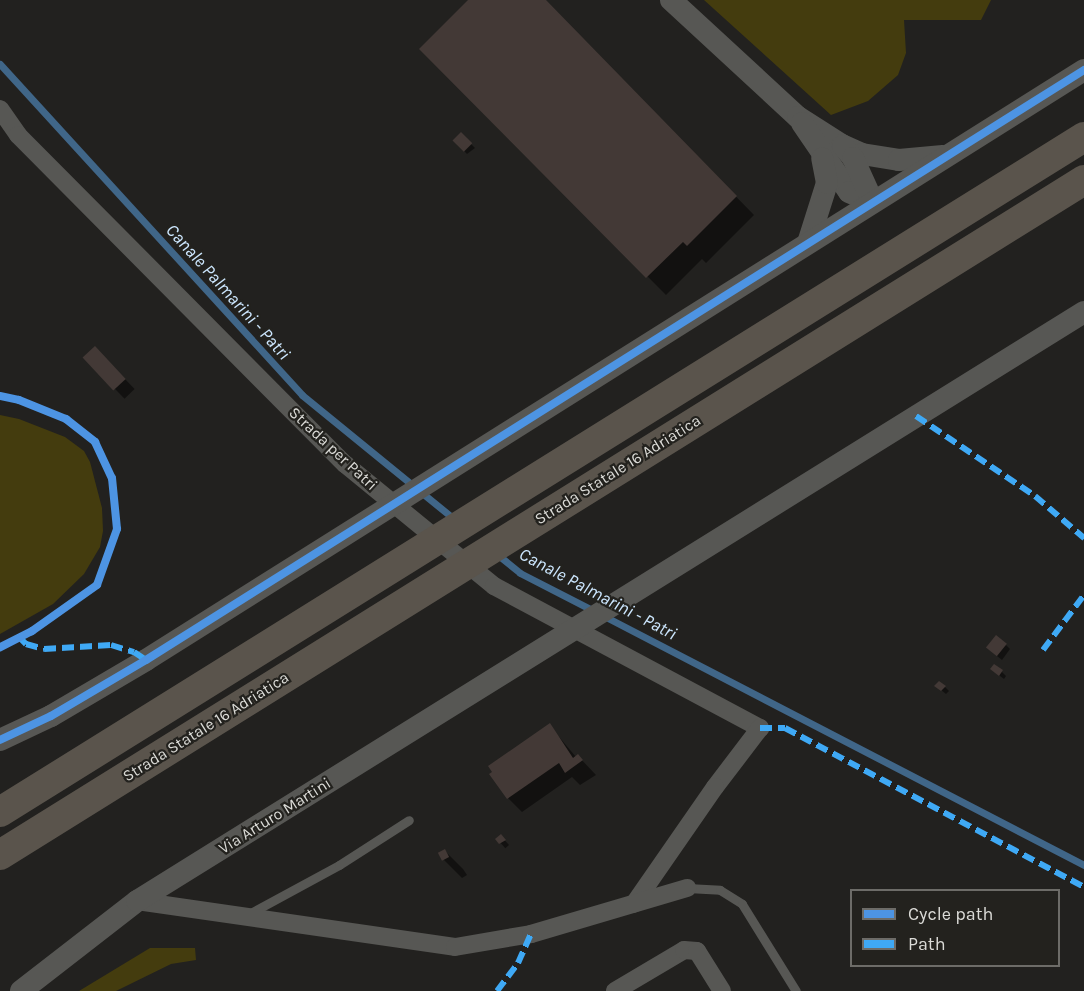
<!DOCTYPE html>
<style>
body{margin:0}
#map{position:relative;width:1084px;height:991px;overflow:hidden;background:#22211f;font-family:Karla,sans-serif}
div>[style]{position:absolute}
.green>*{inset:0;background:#443c0e}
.shadow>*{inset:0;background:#0007;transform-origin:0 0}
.stream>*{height:7px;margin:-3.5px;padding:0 3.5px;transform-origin:3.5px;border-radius:3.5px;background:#406688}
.building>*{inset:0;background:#433936;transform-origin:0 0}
.service>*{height:9px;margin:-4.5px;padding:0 4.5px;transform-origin:4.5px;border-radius:4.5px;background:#575754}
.minor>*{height:18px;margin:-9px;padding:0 9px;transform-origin:9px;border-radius:9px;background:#575754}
.tertiary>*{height:22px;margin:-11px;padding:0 11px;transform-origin:11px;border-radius:11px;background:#575754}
.trunk>*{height:30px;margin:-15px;padding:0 15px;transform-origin:15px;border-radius:15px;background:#5a544c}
.quiet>*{height:6px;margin-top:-3px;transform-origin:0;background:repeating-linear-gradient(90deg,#3fa9f5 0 12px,transparent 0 18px)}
.cycleway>*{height:8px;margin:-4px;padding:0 4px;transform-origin:4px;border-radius:4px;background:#4d94e3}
span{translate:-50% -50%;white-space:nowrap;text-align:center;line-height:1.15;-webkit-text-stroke:4.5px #23221e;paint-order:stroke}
.street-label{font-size:16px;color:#dbdbd7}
.water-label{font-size:18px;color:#cde7ff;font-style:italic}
.legend{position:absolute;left:850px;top:889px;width:210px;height:78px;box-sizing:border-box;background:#23221e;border:2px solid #6d6c68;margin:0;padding:8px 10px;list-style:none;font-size:18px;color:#dbdbd7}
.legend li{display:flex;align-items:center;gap:12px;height:30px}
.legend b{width:30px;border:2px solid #6d6c68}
</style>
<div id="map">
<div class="green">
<div style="clip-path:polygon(704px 0,991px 0,981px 20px,904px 20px,906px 53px,898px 75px,868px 101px,831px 115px)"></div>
<div style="clip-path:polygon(0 415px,19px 419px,65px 437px,84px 451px,90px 462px,102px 508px,103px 531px,100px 547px,84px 574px,53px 604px,0 634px)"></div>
<div style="clip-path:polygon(150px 948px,195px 948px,196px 960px,171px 964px,116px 991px,79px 991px)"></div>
</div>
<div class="shadow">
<div style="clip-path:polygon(470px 0,544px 0,754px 215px,706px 263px,702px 259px,666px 295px,421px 49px)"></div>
<div style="clip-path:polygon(461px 134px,475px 148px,467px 154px,454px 140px)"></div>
<div style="left:95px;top:348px;width:57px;height:14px;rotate:46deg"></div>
<div style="clip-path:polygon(1006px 645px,1010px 649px,1002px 660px,992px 652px)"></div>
<div style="clip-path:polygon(1002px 672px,1006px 676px,1004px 679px,996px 673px)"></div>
<div style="clip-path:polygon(936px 686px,945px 687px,949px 691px,946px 694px)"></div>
<div style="clip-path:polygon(549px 725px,576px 757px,578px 756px,596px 775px,580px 785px,572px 777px,522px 812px,508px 798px)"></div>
<div style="left:501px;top:836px;width:12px;height:5px;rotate:48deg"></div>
<div style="clip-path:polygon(445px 851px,463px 869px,467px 875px,462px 878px,444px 860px)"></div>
</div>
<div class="stream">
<div style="left:0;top:64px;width:448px;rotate:47.6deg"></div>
<div style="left:302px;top:395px;width:198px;rotate:39.2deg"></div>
<div style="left:498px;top:555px;width:28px;rotate:39deg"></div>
<div style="left:520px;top:573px;width:83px;rotate:27.2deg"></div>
<div style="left:604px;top:616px;width:541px;rotate:27.42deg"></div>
</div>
<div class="building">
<div style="clip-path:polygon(468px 0,546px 0,737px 196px,687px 246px,683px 242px,646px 278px,419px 49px)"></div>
<div style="left:461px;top:132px;width:16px;height:12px;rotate:45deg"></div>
<div style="left:95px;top:346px;width:45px;height:17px;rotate:47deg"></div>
<div style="left:996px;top:635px;width:14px;height:16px;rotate:39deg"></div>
<div style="clip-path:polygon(994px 664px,1003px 670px,999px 676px,990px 669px)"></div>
<div style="clip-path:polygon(939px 681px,946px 686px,941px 691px,934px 686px)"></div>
<div style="clip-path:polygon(550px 723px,573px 758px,578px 754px,583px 760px,565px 773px,559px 763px,507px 799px,489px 774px,492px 772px,488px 766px)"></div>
<div style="clip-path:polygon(501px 834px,506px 840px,499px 844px,495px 839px)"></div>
<div style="left:445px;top:849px;width:9px;height:8px;rotate:63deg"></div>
</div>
<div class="service">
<div style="left:687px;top:888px;width:33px;rotate:3deg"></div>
<div style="left:720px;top:890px;width:26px;rotate:32deg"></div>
<div style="left:742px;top:904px;width:102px;rotate:58.2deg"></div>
<div style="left:247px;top:915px;width:105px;rotate:-28.5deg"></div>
<div style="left:339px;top:865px;width:83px;rotate:-32.7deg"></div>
</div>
<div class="minor">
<div style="left:0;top:109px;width:32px;rotate:55deg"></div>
<div style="left:18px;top:135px;width:464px;rotate:45.2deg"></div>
<div style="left:345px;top:464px;width:193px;rotate:39.3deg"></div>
<div style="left:494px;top:586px;width:302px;rotate:28.1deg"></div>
<div style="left:760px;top:728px;width:74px;rotate:127.3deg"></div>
<div style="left:715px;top:787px;width:142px;rotate:124.7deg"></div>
<div style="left:137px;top:901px;width:321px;rotate:8.2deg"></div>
<div style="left:455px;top:947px;width:77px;rotate:-9.7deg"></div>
<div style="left:531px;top:934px;width:163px;rotate:-16.4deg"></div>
<div style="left:615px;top:991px;width:80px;rotate:-30.7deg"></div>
<div style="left:684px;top:950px;width:13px;rotate:4deg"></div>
<div style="left:697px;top:951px;width:47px;rotate:58deg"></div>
</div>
<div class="tertiary">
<div style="left:671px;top:0;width:173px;rotate:42.7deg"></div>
<div style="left:798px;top:117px;width:52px;rotate:32.5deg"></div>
<div style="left:842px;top:145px;width:22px;rotate:24deg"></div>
<div style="left:862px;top:154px;width:37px;rotate:9deg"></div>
<div style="left:899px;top:160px;width:44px;rotate:-5.2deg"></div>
<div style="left:802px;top:123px;width:83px;rotate:55.7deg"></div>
<div style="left:849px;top:192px;width:26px;rotate:23deg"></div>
<div style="left:843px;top:146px;width:16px;rotate:50deg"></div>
<div style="left:853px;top:158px;width:48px;rotate:65.6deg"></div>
<div style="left:808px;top:243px;width:63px;rotate:-72.4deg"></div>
<div style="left:827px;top:183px;width:25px;rotate:-101deg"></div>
<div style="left:0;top:740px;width:56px;rotate:-25.2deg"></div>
<div style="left:51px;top:716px;width:110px;rotate:-30.5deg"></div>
<div style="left:146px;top:660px;width:1108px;rotate:-32.17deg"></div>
<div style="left:21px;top:991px;width:147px;rotate:-37.8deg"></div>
<div style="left:137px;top:901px;width:1115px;rotate:-31.88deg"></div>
</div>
<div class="trunk">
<div style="left:0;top:812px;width:1277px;rotate:-31.91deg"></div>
<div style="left:0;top:855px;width:1277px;rotate:-31.91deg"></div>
</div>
<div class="quiet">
<div style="left:916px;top:416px;width:143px;rotate:33.9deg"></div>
<div style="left:1035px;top:496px;width:65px;rotate:40.6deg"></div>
<div style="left:19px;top:637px;width:10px;rotate:45deg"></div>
<div style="left:26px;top:644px;width:19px;rotate:16deg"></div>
<div style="left:44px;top:649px;width:67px;rotate:-3.4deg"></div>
<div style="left:111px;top:645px;width:24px;rotate:17deg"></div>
<div style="left:134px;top:652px;width:14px;rotate:34deg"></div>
<div style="left:1043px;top:650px;width:69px;rotate:-53.3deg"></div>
<div style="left:760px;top:728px;width:25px"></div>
<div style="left:785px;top:728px;width:339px;rotate:28deg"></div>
<div style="left:497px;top:991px;width:35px;rotate:-53deg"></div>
<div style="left:518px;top:963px;width:32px;rotate:-66deg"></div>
</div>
<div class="cycleway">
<div style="left:0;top:396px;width:19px;rotate:12deg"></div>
<div style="left:19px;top:400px;width:51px;rotate:22deg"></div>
<div style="left:66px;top:419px;width:37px;rotate:38deg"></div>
<div style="left:95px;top:442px;width:40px;rotate:65deg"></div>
<div style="left:112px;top:478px;width:51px;rotate:84.4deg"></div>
<div style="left:117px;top:529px;width:59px;rotate:109.7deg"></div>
<div style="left:97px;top:585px;width:80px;rotate:144.7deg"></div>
<div style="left:32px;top:631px;width:36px;rotate:153deg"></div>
<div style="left:0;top:740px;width:56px;rotate:-25.2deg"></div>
<div style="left:51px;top:716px;width:110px;rotate:-30.5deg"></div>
<div style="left:146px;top:660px;width:1108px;rotate:-32.17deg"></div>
</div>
<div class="street-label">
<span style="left:333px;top:449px;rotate:43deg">Strada per Patri</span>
<span style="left:618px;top:470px;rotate:-32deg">Strada Statale 16 Adriatica</span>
<span style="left:206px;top:727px;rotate:-32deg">Strada Statale 16 Adriatica</span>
<span style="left:275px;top:816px;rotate:-32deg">Via Arturo Martini</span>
</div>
<div class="water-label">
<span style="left:228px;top:292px;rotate:48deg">Canale Palmarini - Patri</span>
<span style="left:598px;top:594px;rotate:28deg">Canale Palmarini - Patri</span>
</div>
<ul class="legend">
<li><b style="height:8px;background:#4d94e3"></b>Cycle path</li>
<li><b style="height:8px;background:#3fa9f5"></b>Path</li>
</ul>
</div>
